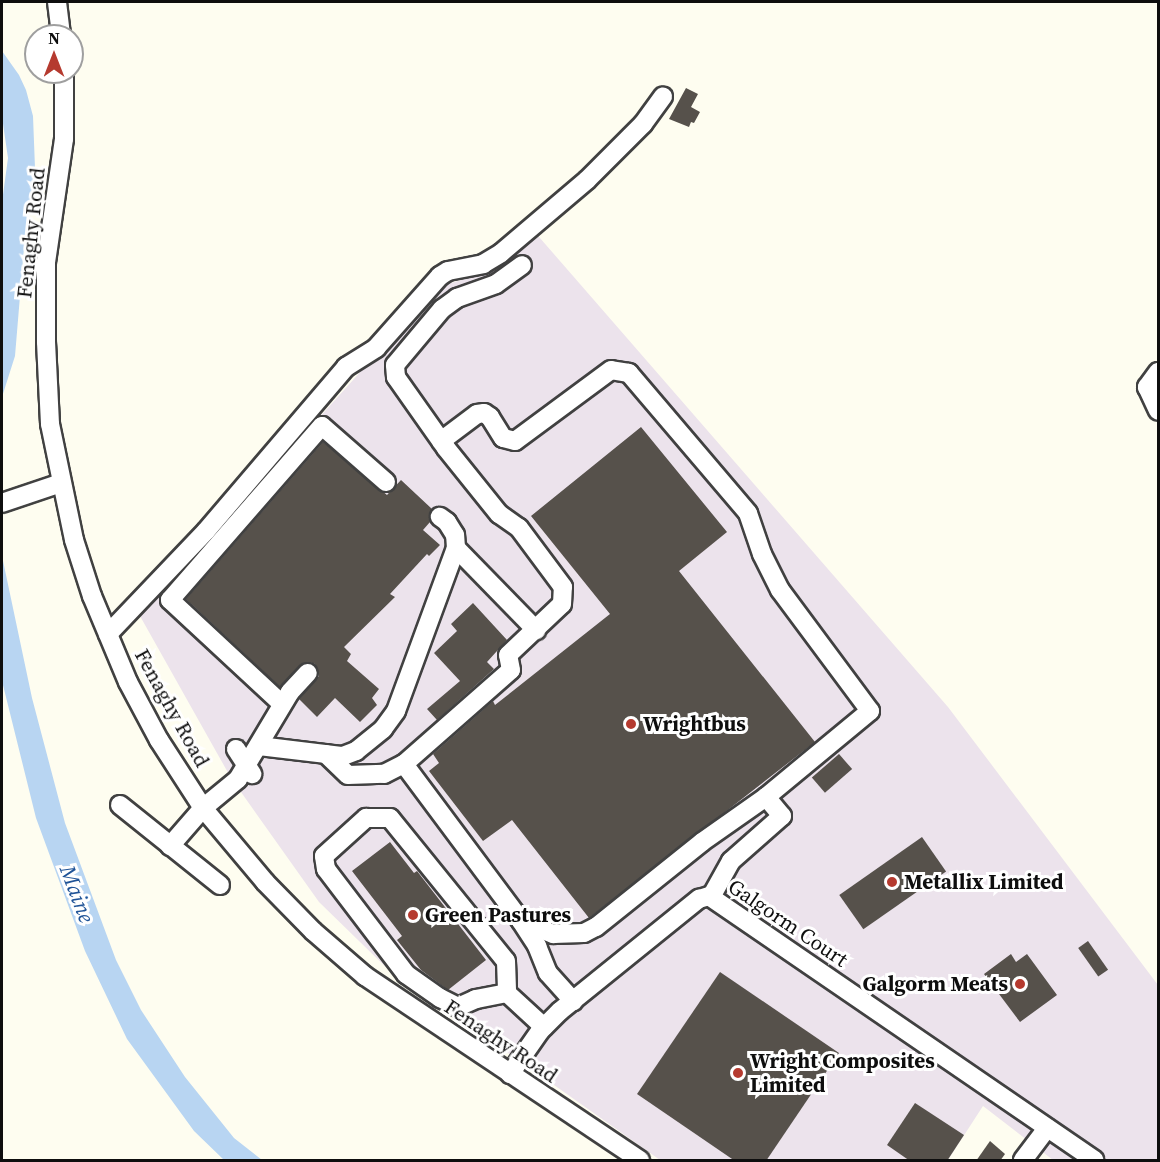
<!DOCTYPE html>
<style>
body{margin:0}
#map{position:relative;width:1160px;height:1162px;overflow:hidden;background:#fefdf0;font-family:"Source Serif 4",serif}
div>[style]{position:absolute}
.industrial>*{inset:0;background:#ece3ec}
.water>*{inset:0;background:#b8d5f2}
.building>*{inset:0;background:#56514b;transform-origin:0 0}
.roads{filter:drop-shadow(2px 0 #414141) drop-shadow(-2px 0 #414141) drop-shadow(0 2px #414141) drop-shadow(0 -2px #414141)}
.minor>*{height:18px;margin:-9px;padding:0 9px;transform-origin:9px;border-radius:9px;background:#fff}
.dots>*{width:16px;height:16px;translate:-50% -50%;box-sizing:border-box;border:3px solid #fff;border-radius:50%}
span{translate:-50% -50%;white-space:nowrap;text-align:center;line-height:1.15;-webkit-text-stroke:6px #fff;paint-order:stroke}
.street-label{font-size:21px;color:#0e0e0e}
.poi-label{font-size:21px;color:#0e0e0e;font-weight:700}
.left{translate:0 -50%;text-align:left}
.right{translate:-100% -50%;text-align:right}
.water-label{font-size:22px;color:#1f5397;font-style:italic}
.frame{position:absolute;inset:0;border:3px solid #0e0e0e;pointer-events:none}
.north{position:absolute;left:24px;top:24px;width:60px;height:60px;box-sizing:border-box;background:#fff;border:2px solid #9f9f9f;border-radius:50%;rotate:0deg;font-size:16px;font-weight:700;line-height:24px;text-align:center;color:#0e0e0e}
.north::after{content:'';display:block;margin:auto;width:21px;height:27px;background:#b53a2f;clip-path:polygon(50% 0,100% 100%,50% 72%,0 100%)}
</style>
<div id="map">
<div class="industrial">
<div style="clip-path:polygon(533px 230px,948px 707px,1158px 985px,1158px 1160px,1053px 1160px,983px 1106px,948px 1160px,660px 1160px,523px 1063px,398px 979px,319px 902px,231px 778px,140px 616px,437px 287px,486px 273px)"></div>
</div>
<div class="water">
<div style="clip-path:polygon(2px 51px,19px 75px,26px 90px,33px 116px,35px 168px,24px 248px,15px 356px,2px 397px,2px 202px,8px 158px,2px 117px)"></div>
<div style="clip-path:polygon(2px 556px,32px 698px,65px 823px,116px 960px,141px 1010px,185px 1077px,234px 1138px,262px 1160px,224px 1160px,194px 1131px,127px 1039px,85px 951px,36px 818px,2px 681px)"></div>
</div>
<div class="building">
<div style="clip-path:polygon(686px 88px,698px 94px,691px 107px,700px 112px,694px 123px,691px 122px,689px 127px,669px 119px)"></div>
<div style="clip-path:polygon(641px 427px,727px 532px,679px 571px,815px 742px,589px 918px,512px 820px,483px 841px,429px 771px,439px 763px,433px 754px,493px 701px,495px 705px,610px 614px,531px 516px)"></div>
<div style="clip-path:polygon(323px 442px,387px 495px,401px 480px,432px 509px,429px 515px,430px 522px,423px 530px,440px 545px,429px 556px,427px 554px,390px 594px,395px 597px,344px 647px,351px 654px,347px 661px,379px 689px,372px 698px,377px 705px,360px 722px,335px 698px,317px 717px,299px 699px,319px 676px,315px 664px,310px 662px,300px 665px,280px 687px,186px 599px)"></div>
<div style="clip-path:polygon(473px 603px,507px 640px,487px 662px,494px 669px,437px 720px,427px 709px,460px 681px,434px 653px,457px 631px,451px 624px)"></div>
<div style="left:839px;top:754px;width:20px;height:36px;rotate:49deg"></div>
<div style="left:922px;top:837px;width:42px;height:101px;rotate:55deg"></div>
<div style="clip-path:polygon(390px 842px,414px 873px,417px 871px,486px 960px,448px 990px,421px 970px,397px 940px,402px 936px,352px 871px)"></div>
<div style="left:1088px;top:941px;width:35px;height:12px;rotate:55deg"></div>
<div style="clip-path:polygon(1011px 954px,1016px 962px,1027px 954px,1057px 995px,1020px 1022px,984px 974px)"></div>
<div style="clip-path:polygon(720px 972px,839px 1053px,766px 1161px,735px 1161px,637px 1094px)"></div>
<div style="clip-path:polygon(915px 1103px,964px 1135px,947px 1161px,910px 1161px,887px 1145px)"></div>
<div style="clip-path:polygon(990px 1141px,1005px 1154px,1000px 1161px,976px 1161px)"></div>
</div>
<div class="roads">
<div class="minor">
<div style="left:57px;top:2px;width:34px;rotate:83deg"></div>
<div style="left:64px;top:72px;width:67px;rotate:90deg"></div>
<div style="left:64px;top:139px;width:124px;rotate:98.3deg"></div>
<div style="left:46px;top:262px;width:80px;rotate:90deg"></div>
<div style="left:46px;top:342px;width:82px;rotate:87.2deg"></div>
<div style="left:50px;top:424px;width:118px;rotate:78.3deg"></div>
<div style="left:74px;top:540px;width:59px;rotate:72.2deg"></div>
<div style="left:92px;top:596px;width:93px;rotate:67.3deg"></div>
<div style="left:128px;top:682px;width:66px;rotate:61.9deg"></div>
<div style="left:159px;top:740px;width:81px;rotate:57.1deg"></div>
<div style="left:203px;top:808px;width:97px;rotate:50deg"></div>
<div style="left:265px;top:882px;width:69px;rotate:45.6deg"></div>
<div style="left:313px;top:931px;width:69px;rotate:40.9deg"></div>
<div style="left:365px;top:976px;width:331px;rotate:33.8deg"></div>
<div style="left:1158px;top:372px;width:19px;rotate:126deg"></div>
<div style="left:1147px;top:387px;width:26px;rotate:65deg"></div>
<div style="left:2px;top:503px;width:62px;rotate:-18.7deg"></div>
<div style="left:456px;top:548px;width:115px;rotate:45.7deg"></div>
<div style="left:108px;top:634px;width:142px;rotate:-46.4deg"></div>
<div style="left:206px;top:531px;width:216px;rotate:-49.5deg"></div>
<div style="left:346px;top:367px;width:36px;rotate:-32deg"></div>
<div style="left:376px;top:348px;width:96px;rotate:-48.4deg"></div>
<div style="left:440px;top:276px;width:9px;rotate:-32deg"></div>
<div style="left:448px;top:271px;width:36px;rotate:-11deg"></div>
<div style="left:483px;top:264px;width:21px;rotate:-31deg"></div>
<div style="left:501px;top:253px;width:113px;rotate:-40.3deg"></div>
<div style="left:587px;top:180px;width:79px;rotate:-45deg"></div>
<div style="left:643px;top:124px;width:34px;rotate:-54deg"></div>
<div style="left:282px;top:704px;width:153px;rotate:-137.1deg"></div>
<div style="left:170px;top:600px;width:231px;rotate:-48.9deg"></div>
<div style="left:322px;top:426px;width:85px;rotate:41.2deg"></div>
<div style="left:259px;top:746px;width:85px;rotate:6.8deg"></div>
<div style="left:343px;top:756px;width:14px;rotate:-21deg"></div>
<div style="left:356px;top:751px;width:35px;rotate:-39deg"></div>
<div style="left:383px;top:729px;width:22px;rotate:-54deg"></div>
<div style="left:396px;top:711px;width:174px;rotate:-69.8deg"></div>
<div style="left:456px;top:548px;width:13px;rotate:-94deg"></div>
<div style="left:455px;top:535px;width:15px;rotate:-122deg"></div>
<div style="left:447px;top:522px;width:9px;rotate:-144deg"></div>
<div style="left:236px;top:749px;width:30px;rotate:57deg"></div>
<div style="left:326px;top:754px;width:30px;rotate:44deg"></div>
<div style="left:348px;top:775px;width:36px;rotate:-2deg"></div>
<div style="left:384px;top:774px;width:22px;rotate:-27deg"></div>
<div style="left:404px;top:764px;width:142px;rotate:-41.3deg"></div>
<div style="left:511px;top:670px;width:15px;rotate:-101deg"></div>
<div style="left:508px;top:655px;width:74px;rotate:-43.4deg"></div>
<div style="left:562px;top:604px;width:17px;rotate:-87deg"></div>
<div style="left:563px;top:587px;width:74px;rotate:-126.7deg"></div>
<div style="left:519px;top:528px;width:24px;rotate:-145deg"></div>
<div style="left:499px;top:514px;width:85px;rotate:-128.8deg"></div>
<div style="left:446px;top:448px;width:87px;rotate:-125.2deg"></div>
<div style="left:396px;top:377px;width:12px;rotate:-95deg"></div>
<div style="left:395px;top:365px;width:73px;rotate:-50deg"></div>
<div style="left:442px;top:309px;width:19px;rotate:-36deg"></div>
<div style="left:457px;top:298px;width:41px;rotate:-19.7deg"></div>
<div style="left:496px;top:284px;width:32px;rotate:-36deg"></div>
<div style="left:404px;top:764px;width:196px;rotate:53.3deg"></div>
<div style="left:521px;top:921px;width:35px;rotate:22deg"></div>
<div style="left:553px;top:934px;width:31px;rotate:-2deg"></div>
<div style="left:584px;top:933px;width:13px;rotate:-27deg"></div>
<div style="left:596px;top:927px;width:136px;rotate:-38.7deg"></div>
<div style="left:702px;top:842px;width:78px;rotate:-35.1deg"></div>
<div style="left:766px;top:797px;width:135px;rotate:-39.6deg"></div>
<div style="left:870px;top:711px;width:151px;rotate:-126.6deg"></div>
<div style="left:780px;top:590px;width:40px;rotate:-116.6deg"></div>
<div style="left:762px;top:554px;width:43px;rotate:-108.9deg"></div>
<div style="left:748px;top:513px;width:184px;rotate:-130.4deg"></div>
<div style="left:629px;top:373px;width:18px;rotate:-171deg"></div>
<div style="left:611px;top:370px;width:119px;rotate:143.5deg"></div>
<div style="left:515px;top:441px;width:12px;rotate:-166deg"></div>
<div style="left:503px;top:438px;width:25px;rotate:-122deg"></div>
<div style="left:490px;top:417px;width:7px;rotate:-146deg"></div>
<div style="left:484px;top:413px;width:7px;rotate:172deg"></div>
<div style="left:477px;top:414px;width:45px;rotate:143.1deg"></div>
<div style="left:120px;top:805px;width:128px;rotate:38.7deg"></div>
<div style="left:170px;top:846px;width:50px;rotate:-49deg"></div>
<div style="left:203px;top:808px;width:45px;rotate:-39.6deg"></div>
<div style="left:238px;top:779px;width:101px;rotate:-59.1deg"></div>
<div style="left:290px;top:692px;width:26px;rotate:-47deg"></div>
<div style="left:711px;top:897px;width:41px;rotate:-60.9deg"></div>
<div style="left:731px;top:861px;width:68px;rotate:-41.4deg"></div>
<div style="left:782px;top:816px;width:25px;rotate:-130deg"></div>
<div style="left:521px;top:921px;width:30px;rotate:57deg"></div>
<div style="left:537px;top:946px;width:29px;rotate:68deg"></div>
<div style="left:548px;top:973px;width:38px;rotate:48deg"></div>
<div style="left:507px;top:993px;width:32px;rotate:169deg"></div>
<div style="left:476px;top:999px;width:20px;rotate:156deg"></div>
<div style="left:458px;top:1007px;width:20px;rotate:-153deg"></div>
<div style="left:440px;top:998px;width:42px;rotate:-144.8deg"></div>
<div style="left:406px;top:974px;width:132px;rotate:-127.3deg"></div>
<div style="left:326px;top:869px;width:13px;rotate:-99deg"></div>
<div style="left:324px;top:856px;width:57px;rotate:-42.1deg"></div>
<div style="left:366px;top:818px;width:24px"></div>
<div style="left:390px;top:818px;width:184px;rotate:51deg"></div>
<div style="left:506px;top:961px;width:32px;rotate:88deg"></div>
<div style="left:507px;top:993px;width:50px;rotate:42.6deg"></div>
<div style="left:510px;top:1074px;width:52px;rotate:-55.1deg"></div>
<div style="left:540px;top:1031px;width:28px;rotate:-45deg"></div>
<div style="left:560px;top:1011px;width:179px;rotate:-38.9deg"></div>
<div style="left:699px;top:899px;width:10px;rotate:-17deg"></div>
<div style="left:709px;top:896px;width:467px;rotate:34.4deg"></div>
<div style="left:1023px;top:1160px;width:40px;rotate:-53deg"></div>
</div>
</div>
<div class="dots">
<div style="left:631px;top:724px;background:#b53a2f"></div>
<div style="left:892px;top:882px;background:#b53a2f"></div>
<div style="left:413px;top:915px;background:#b53a2f"></div>
<div style="left:1020px;top:984px;background:#b53a2f"></div>
<div style="left:738px;top:1073px;background:#b53a2f"></div>
</div>
<div class="street-label">
<span style="left:31px;top:233px;rotate:-84deg">Fenaghy Road</span>
<span style="left:172px;top:708px;rotate:61deg">Fenaghy Road</span>
<span style="left:788px;top:923px;rotate:34deg">Galgorm Court</span>
<span style="left:501px;top:1041px;rotate:34deg">Fenaghy Road</span>
</div>
<div class="poi-label">
<span class="left" style="left:643px;top:724px">Wrightbus</span>
<span class="left" style="left:904px;top:882px">Metallix Limited</span>
<span class="left" style="left:425px;top:915px">Green Pastures</span>
<span class="right" style="left:1008px;top:984px">Galgorm Meats</span>
<span class="left" style="left:750px;top:1073px">Wright Composites<br>Limited</span>
</div>
<div class="water-label">
<span style="left:77px;top:894px;rotate:69deg">Maine</span>
</div>
<div class="frame"></div>
<div class="north">N</div>
</div>
